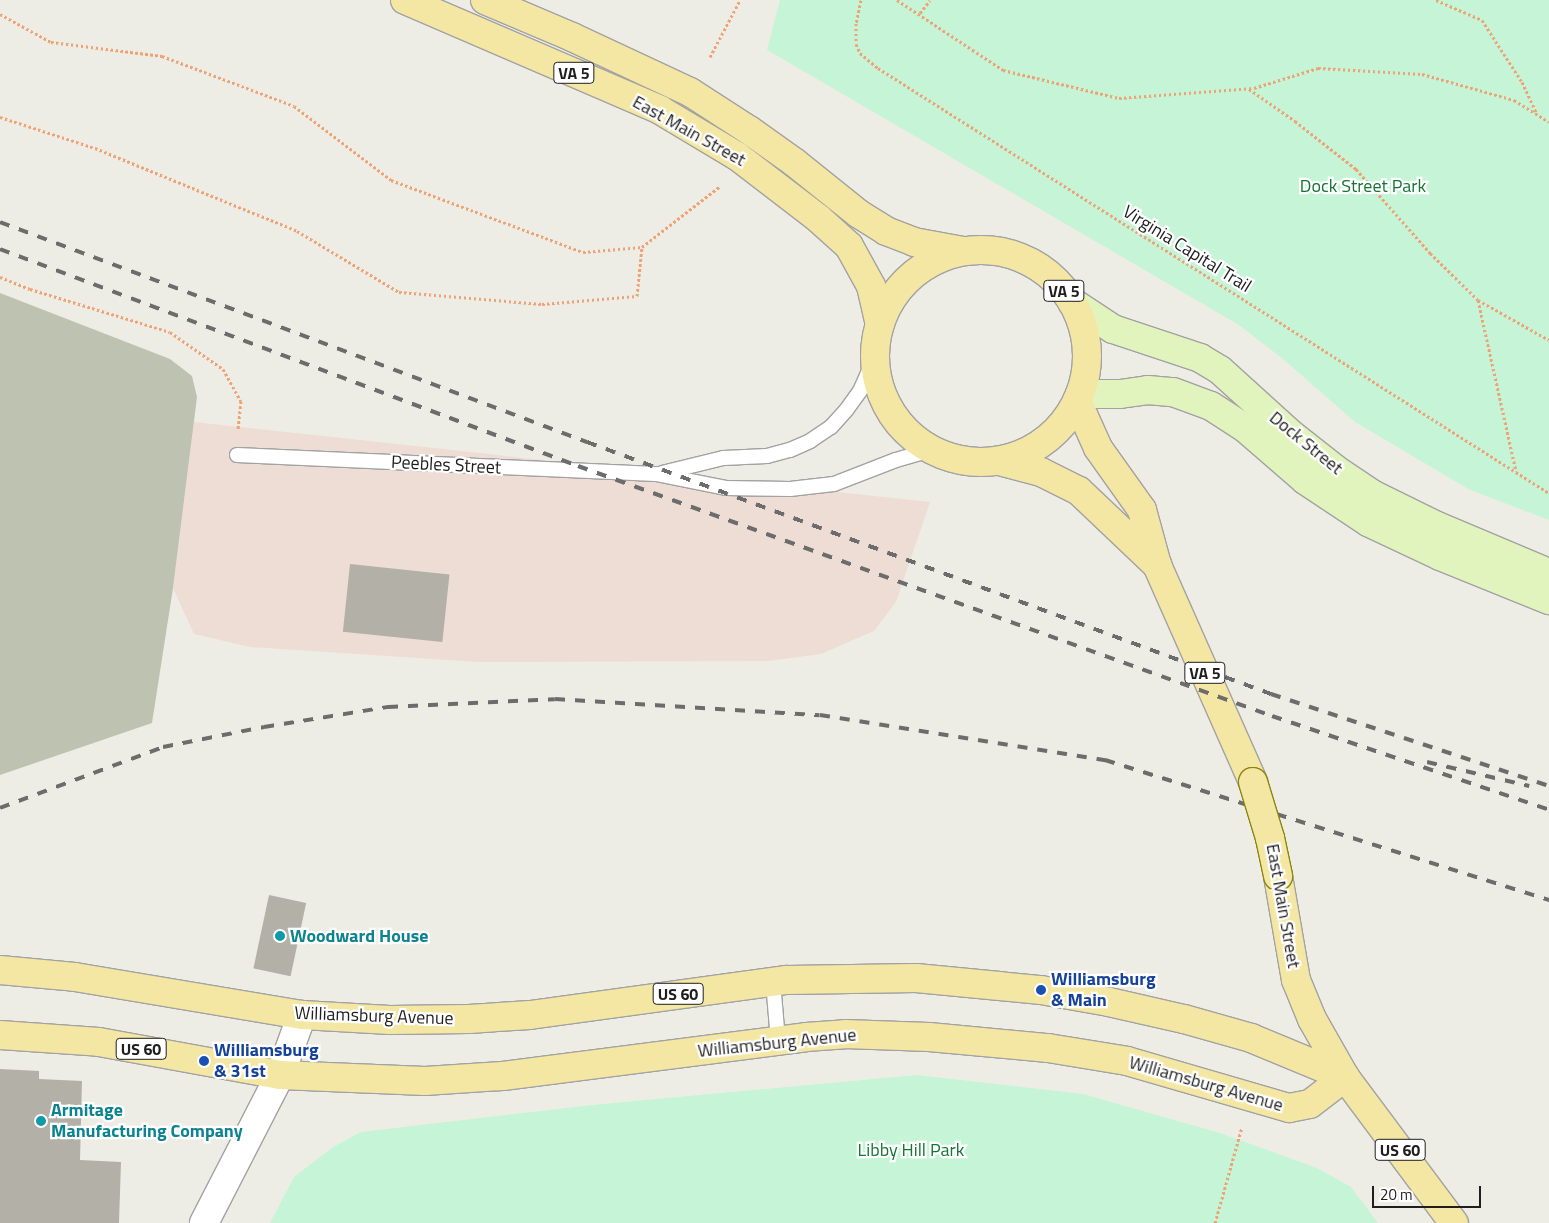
<!DOCTYPE html>
<style>
body{margin:0}
#map{position:relative;width:1549px;height:1223px;overflow:hidden;background:#eeede5;font-family:"Titillium Web",sans-serif}
div>[style]{position:absolute}
.commercial>*{inset:0;background:#eeddd5}
.construction>*{inset:0;background:#bdc2b1}
.park>*{inset:0;background:#c5f5d6}
.building>*{inset:0;background:#b3b0a8;transform-origin:0 0}
.path>*{height:3px;margin-top:-1.5px;transform-origin:0;background:repeating-linear-gradient(90deg,#eea376 0 2.5px,transparent 0 5px)}
.roads{filter:drop-shadow(1px 0 #a2a2a2) drop-shadow(-1px 0 #a2a2a2) drop-shadow(0 1px #a2a2a2) drop-shadow(0 -1px #a2a2a2)}
.service>*{height:14px;margin:-7px;padding:0 7px;transform-origin:7px;border-radius:7px;background:#fff}
.minor>*{height:28px;margin:-14px;padding:0 14px;transform-origin:14px;border-radius:14px;background:#fff}
.secondary>*{height:28px;margin:-14px;padding:0 14px;transform-origin:14px;border-radius:14px;background:#e2f4bd}
.primary>*{height:28px;margin:-14px;padding:0 14px;transform-origin:14px;border-radius:14px;background:#f4e7a4}
.primary>.ring{margin:-14px;padding:0;box-sizing:content-box;background:none;border:28px solid #f4e7a4;border-radius:50%}
.rail>*{height:4px;margin-top:-2px;transform-origin:0;background:repeating-linear-gradient(90deg,#6c6c6c 0 10px,transparent 0 20px)}
.bridges{filter:drop-shadow(1px 0 #8b840d) drop-shadow(-1px 0 #8b840d) drop-shadow(0 1px #8b840d) drop-shadow(0 -1px #8b840d)}
.primary-bridge>*{height:28px;margin:-14px;padding:0 14px;transform-origin:14px;border-radius:14px;background:#f4e7a4}
.dots>*{width:14px;height:14px;translate:-50% -50%;box-sizing:border-box;border:2px solid #fff;border-radius:50%}
span{translate:-50% -50%;white-space:nowrap;text-align:center;line-height:1.15;-webkit-text-stroke:4.5px #fff;paint-order:stroke}
.shield-label span{padding:1px 4px;background:#fff;border:1px solid;border-radius:4px;-webkit-text-stroke-width:0}
.shield-label{font-size:16px;color:#1e1e1e;font-weight:700}
.street-label{font-size:18px;color:#1e1e1e}
.park-label{font-size:18px;color:#157336}
.culture-label{font-size:18px;color:#0d838f;font-weight:700}
.left{translate:0 -50%;text-align:left}
.transit-label{font-size:18px;color:#164399;font-weight:700}
.scale{position:absolute;left:1372px;top:1186px;width:109px;height:22px;box-sizing:border-box;border:2px solid #1e1e1e;border-top:0;padding-left:6px;font-size:15px;line-height:18px;white-space:nowrap;color:#1e1e1e;-webkit-text-stroke:4px #fff;paint-order:stroke}
</style>
<div id="map">
<div class="commercial">
<div style="clip-path:polygon(194px 422px,930px 502px,896px 602px,874px 631px,821px 654px,768px 661px,479px 662px,250px 647px,194px 634px,173px 588px)"></div>
</div>
<div class="construction">
<div style="clip-path:polygon(0 293px,170px 359px,192px 376px,197px 397px,173px 588px,152px 723px,0 775px)"></div>
</div>
<div class="park">
<div style="clip-path:polygon(780px 0,1549px 0,1549px 520px,1470px 490px,1355px 422px,1283px 359px,1239px 325px,767px 50px)"></div>
<div style="clip-path:polygon(917px 1075px,1083px 1094px,1220px 1133px,1317px 1168px,1351px 1187px,1378px 1223px,270px 1223px,294px 1177px,333px 1147px,361px 1132px,592px 1105px)"></div>
</div>
<div class="building">
<div style="left:350px;top:564px;width:100px;height:68px;rotate:6deg"></div>
<div style="left:269px;top:895px;width:38px;height:75px;rotate:12deg"></div>
<div style="clip-path:polygon(0 1069px,39px 1071px,39px 1079px,82px 1081px,80px 1160px,121px 1162px,119px 1223px,0 1223px)"></div>
</div>
<div class="path">
<div style="left:861px;top:0;width:24px;rotate:102deg"></div>
<div style="left:856px;top:23px;width:21px;rotate:90deg"></div>
<div style="left:856px;top:44px;width:10px;rotate:66deg"></div>
<div style="left:860px;top:53px;width:23px;rotate:40deg"></div>
<div style="left:878px;top:68px;width:794px;rotate:32.35deg"></div>
<div style="left:897px;top:0;width:127px;rotate:33.4deg"></div>
<div style="left:1003px;top:70px;width:119px;rotate:13.6deg"></div>
<div style="left:1119px;top:98px;width:135px;rotate:-4.2deg"></div>
<div style="left:1254px;top:88px;width:67px;rotate:-17.4deg"></div>
<div style="left:1318px;top:68px;width:104px;rotate:3.3deg"></div>
<div style="left:1422px;top:74px;width:96px;rotate:15.8deg"></div>
<div style="left:1514px;top:100px;width:41px;rotate:32.2deg"></div>
<div style="left:1436px;top:0;width:50px;rotate:23.5deg"></div>
<div style="left:1482px;top:20px;width:74px;rotate:57.2deg"></div>
<div style="left:1522px;top:82px;width:35px;rotate:65deg"></div>
<div style="left:920px;top:13px;width:16px;rotate:-52deg"></div>
<div style="left:0;top:14px;width:58px;rotate:28.8deg"></div>
<div style="left:51px;top:42px;width:112px;rotate:7.2deg"></div>
<div style="left:162px;top:56px;width:141px;rotate:20.7deg"></div>
<div style="left:294px;top:106px;width:122px;rotate:37.3deg"></div>
<div style="left:391px;top:180px;width:205px;rotate:20.6deg"></div>
<div style="left:583px;top:252px;width:59px;rotate:-4.8deg"></div>
<div style="left:642px;top:247px;width:98px;rotate:-37.9deg"></div>
<div style="left:710px;top:57px;width:64px;rotate:-62.2deg"></div>
<div style="left:1249px;top:89px;width:56px;rotate:34.8deg"></div>
<div style="left:1295px;top:121px;width:78px;rotate:38.2deg"></div>
<div style="left:1356px;top:169px;width:112px;rotate:48.6deg"></div>
<div style="left:1430px;top:253px;width:67px;rotate:44.4deg"></div>
<div style="left:1478px;top:300px;width:81px;rotate:29.4deg"></div>
<div style="left:0;top:117px;width:100px;rotate:18.1deg"></div>
<div style="left:95px;top:148px;width:218px;rotate:22.3deg"></div>
<div style="left:297px;top:231px;width:119px;rotate:30.9deg"></div>
<div style="left:399px;top:292px;width:144px;rotate:4.8deg"></div>
<div style="left:542px;top:304px;width:95px;rotate:-4.8deg"></div>
<div style="left:637px;top:296px;width:49px;rotate:-84.2deg"></div>
<div style="left:0;top:277px;width:32px;rotate:22deg"></div>
<div style="left:30px;top:289px;width:146px;rotate:17.1deg"></div>
<div style="left:170px;top:332px;width:65px;rotate:34.9deg"></div>
<div style="left:223px;top:369px;width:37px;rotate:61deg"></div>
<div style="left:241px;top:401px;width:28px;rotate:96deg"></div>
<div style="left:1478px;top:300px;width:175px;rotate:77.5deg"></div>
<div style="left:1215px;top:1223px;width:100px;rotate:-74.3deg"></div>
</div>
<div class="roads">
<div class="service">
<div style="left:237px;top:455px;width:419px;rotate:2.6deg"></div>
<div style="left:656px;top:474px;width:71px;rotate:11.3deg"></div>
<div style="left:726px;top:488px;width:64px;rotate:0.9deg"></div>
<div style="left:790px;top:489px;width:44px;rotate:-6.5deg"></div>
<div style="left:834px;top:484px;width:66px;rotate:-21.2deg"></div>
<div style="left:896px;top:460px;width:36px;rotate:-16deg"></div>
<div style="left:662px;top:473px;width:63px;rotate:-13.8deg"></div>
<div style="left:723px;top:458px;width:44px;rotate:-2.6deg"></div>
<div style="left:767px;top:456px;width:24px;rotate:-15deg"></div>
<div style="left:790px;top:450px;width:22px;rotate:-24deg"></div>
<div style="left:810px;top:441px;width:25px;rotate:-34deg"></div>
<div style="left:831px;top:427px;width:24px;rotate:-48deg"></div>
<div style="left:847px;top:409px;width:22px;rotate:-54deg"></div>
<div style="left:860px;top:391px;width:37px;rotate:-66deg"></div>
<div style="left:773px;top:982px;width:58px;rotate:85.1deg"></div>
</div>
<div class="minor">
<div style="left:204px;top:1223px;width:166px;rotate:-62.8deg"></div>
<div style="left:280px;top:1075px;width:64px;rotate:-69.9deg"></div>
</div>
<div class="secondary">
<div style="left:1072px;top:302px;width:49px;rotate:33.4deg"></div>
<div style="left:1113px;top:329px;width:92px;rotate:18.4deg"></div>
<div style="left:1200px;top:358px;width:23px;rotate:31deg"></div>
<div style="left:1220px;top:370px;width:97px;rotate:42.1deg"></div>
<div style="left:1292px;top:435px;width:55px;rotate:38.3deg"></div>
<div style="left:1335px;top:469px;width:45px;rotate:34deg"></div>
<div style="left:1372px;top:494px;width:72px;rotate:26.2deg"></div>
<div style="left:1437px;top:526px;width:121px;rotate:22.8deg"></div>
<div style="left:1080px;top:394px;width:40px"></div>
<div style="left:1120px;top:394px;width:28px;rotate:-8deg"></div>
<div style="left:1148px;top:390px;width:25px;rotate:5deg"></div>
<div style="left:1173px;top:392px;width:40px;rotate:20.2deg"></div>
<div style="left:1211px;top:406px;width:40px;rotate:32.9deg"></div>
<div style="left:1245px;top:428px;width:79px;rotate:40.9deg"></div>
<div style="left:1305px;top:480px;width:76px;rotate:33.7deg"></div>
<div style="left:1368px;top:522px;width:80px;rotate:25.3deg"></div>
<div style="left:1440px;top:556px;width:118px;rotate:22deg"></div>
</div>
<div class="primary">
<div style="left:405px;top:0;width:278px;rotate:23.3deg"></div>
<div style="left:660px;top:110px;width:90px;rotate:30.9deg"></div>
<div style="left:737px;top:156px;width:103px;rotate:37.5deg"></div>
<div style="left:819px;top:219px;width:40px;rotate:42deg"></div>
<div style="left:849px;top:246px;width:46px;rotate:61.2deg"></div>
<div style="left:871px;top:286px;width:39px;rotate:77deg"></div>
<div style="left:485px;top:0;width:95px;rotate:23deg"></div>
<div style="left:572px;top:37px;width:130px;rotate:25deg"></div>
<div style="left:690px;top:92px;width:70px;rotate:32.8deg"></div>
<div style="left:749px;top:130px;width:55px;rotate:35.4deg"></div>
<div style="left:794px;top:162px;width:83px;rotate:38.7deg"></div>
<div style="left:859px;top:214px;width:32px;rotate:32deg"></div>
<div style="left:886px;top:231px;width:30px;rotate:21deg"></div>
<div style="left:914px;top:242px;width:50px;rotate:10.4deg"></div>
<div class="ring" style="left:875px;top:250px;width:184px;height:184px"></div>
<div style="left:1077px;top:401px;width:51px;rotate:65.9deg"></div>
<div style="left:1098px;top:448px;width:76px;rotate:54.6deg"></div>
<div style="left:1142px;top:510px;width:57px;rotate:74.7deg"></div>
<div style="left:1157px;top:565px;width:237px;rotate:66.1deg"></div>
<div style="left:999px;top:461px;width:43px;rotate:14.7deg"></div>
<div style="left:1041px;top:472px;width:42px;rotate:26.6deg"></div>
<div style="left:1079px;top:491px;width:108px;rotate:43.5deg"></div>
<div style="left:1278px;top:876px;width:106px;rotate:80.2deg"></div>
<div style="left:1296px;top:980px;width:42px;rotate:67.7deg"></div>
<div style="left:1312px;top:1019px;width:67px;rotate:60.4deg"></div>
<div style="left:1345px;top:1077px;width:182px;rotate:53.3deg"></div>
<div style="left:0;top:970px;width:75px;rotate:5.3deg"></div>
<div style="left:75px;top:977px;width:230px;rotate:9.5deg"></div>
<div style="left:302px;top:1015px;width:88px;rotate:3.3deg"></div>
<div style="left:390px;top:1020px;width:79px;rotate:-0.7deg"></div>
<div style="left:469px;top:1019px;width:61px;rotate:-3.8deg"></div>
<div style="left:530px;top:1015px;width:259px;rotate:-7.8deg"></div>
<div style="left:787px;top:980px;width:129px;rotate:-0.9deg"></div>
<div style="left:916px;top:978px;width:126px;rotate:5.5deg"></div>
<div style="left:1041px;top:990px;width:69px;rotate:10deg"></div>
<div style="left:1109px;top:1002px;width:77px;rotate:12.8deg"></div>
<div style="left:1184px;top:1019px;width:70px;rotate:15.8deg"></div>
<div style="left:1251px;top:1038px;width:102px;rotate:22.5deg"></div>
<div style="left:0;top:1035px;width:99px;rotate:4deg"></div>
<div style="left:99px;top:1042px;width:184px;rotate:10.3deg"></div>
<div style="left:280px;top:1075px;width:145px;rotate:2.4deg"></div>
<div style="left:425px;top:1081px;width:78px;rotate:-3.7deg"></div>
<div style="left:503px;top:1076px;width:305px;rotate:-7.3deg"></div>
<div style="left:806px;top:1037px;width:39px;rotate:-4deg"></div>
<div style="left:845px;top:1034px;width:84px;rotate:2deg"></div>
<div style="left:929px;top:1037px;width:120px;rotate:5.3deg"></div>
<div style="left:1048px;top:1048px;width:80px;rotate:9.3deg"></div>
<div style="left:1127px;top:1061px;width:169px;rotate:16.2deg"></div>
<div style="left:1289px;top:1108px;width:21px;rotate:-11deg"></div>
<div style="left:1310px;top:1104px;width:44px;rotate:-37.6deg"></div>
</div>
</div>
<div class="rail">
<div style="left:0;top:222px;width:627px;rotate:20.55deg"></div>
<div style="left:587px;top:442px;width:729px;rotate:20.22deg"></div>
<div style="left:1271px;top:694px;width:293px;rotate:18.3deg"></div>
<div style="left:0;top:249px;width:617px;rotate:20.58deg"></div>
<div style="left:578px;top:466px;width:738px;rotate:19.81deg"></div>
<div style="left:1272px;top:716px;width:293px;rotate:18.7deg"></div>
<div style="left:1427px;top:762px;width:105px;rotate:13.2deg"></div>
<div style="left:0;top:808px;width:174px;rotate:-20.5deg"></div>
<div style="left:163px;top:747px;width:103px;rotate:-11.2deg"></div>
<div style="left:264px;top:727px;width:126px;rotate:-9.2deg"></div>
<div style="left:388px;top:707px;width:167px;rotate:-2.7deg"></div>
<div style="left:555px;top:699px;width:265px;rotate:3.5deg"></div>
<div style="left:820px;top:715px;width:289px;rotate:9deg"></div>
<div style="left:1105px;top:760px;width:466px;rotate:17.5deg"></div>
</div>
<div class="bridges">
<div class="primary-bridge">
<div style="left:1253px;top:782px;width:59px;rotate:73.1deg"></div>
<div style="left:1270px;top:838px;width:39px;rotate:78deg"></div>
</div>
</div>
<div class="dots">
<div style="left:280px;top:936px;background:#0f9aa8"></div>
<div style="left:1041px;top:990px;background:#1a4fb4"></div>
<div style="left:204px;top:1061px;background:#1a4fb4"></div>
<div style="left:41px;top:1121px;background:#0f9aa8"></div>
</div>
<div class="shield-label">
<span style="left:574px;top:73px">VA 5</span>
<span style="left:1064px;top:291px">VA 5</span>
<span style="left:1205px;top:673px">VA 5</span>
<span style="left:678px;top:994px">US 60</span>
<span style="left:141px;top:1049px">US 60</span>
<span style="left:1400px;top:1150px">US 60</span>
</div>
<div class="street-label">
<span style="left:689px;top:131px;rotate:29deg">East Main Street</span>
<span style="left:1187px;top:249px;rotate:32deg">Virginia Capital Trail</span>
<span style="left:1306px;top:443px;rotate:39deg">Dock Street</span>
<span style="left:446px;top:465px;rotate:3deg">Peebles Street</span>
<span style="left:1283px;top:906px;rotate:80deg">East Main Street</span>
<span style="left:374px;top:1016px;rotate:2deg">Williamsburg Avenue</span>
<span style="left:777px;top:1043px;rotate:-6deg">Williamsburg Avenue</span>
<span style="left:1206px;top:1084px;rotate:16deg">Williamsburg Avenue</span>
</div>
<div class="park-label">
<span style="left:1363px;top:186px">Dock Street Park</span>
<span style="left:911px;top:1150px">Libby Hill Park</span>
</div>
<div class="culture-label">
<span class="left" style="left:290px;top:936px">Woodward House</span>
<span class="left" style="left:51px;top:1121px">Armitage<br>Manufacturing Company</span>
</div>
<div class="transit-label">
<span class="left" style="left:1051px;top:990px">Williamsburg<br>&amp; Main</span>
<span class="left" style="left:214px;top:1061px">Williamsburg<br>&amp; 31st</span>
</div>
<div class="scale">20 m</div>
</div>
